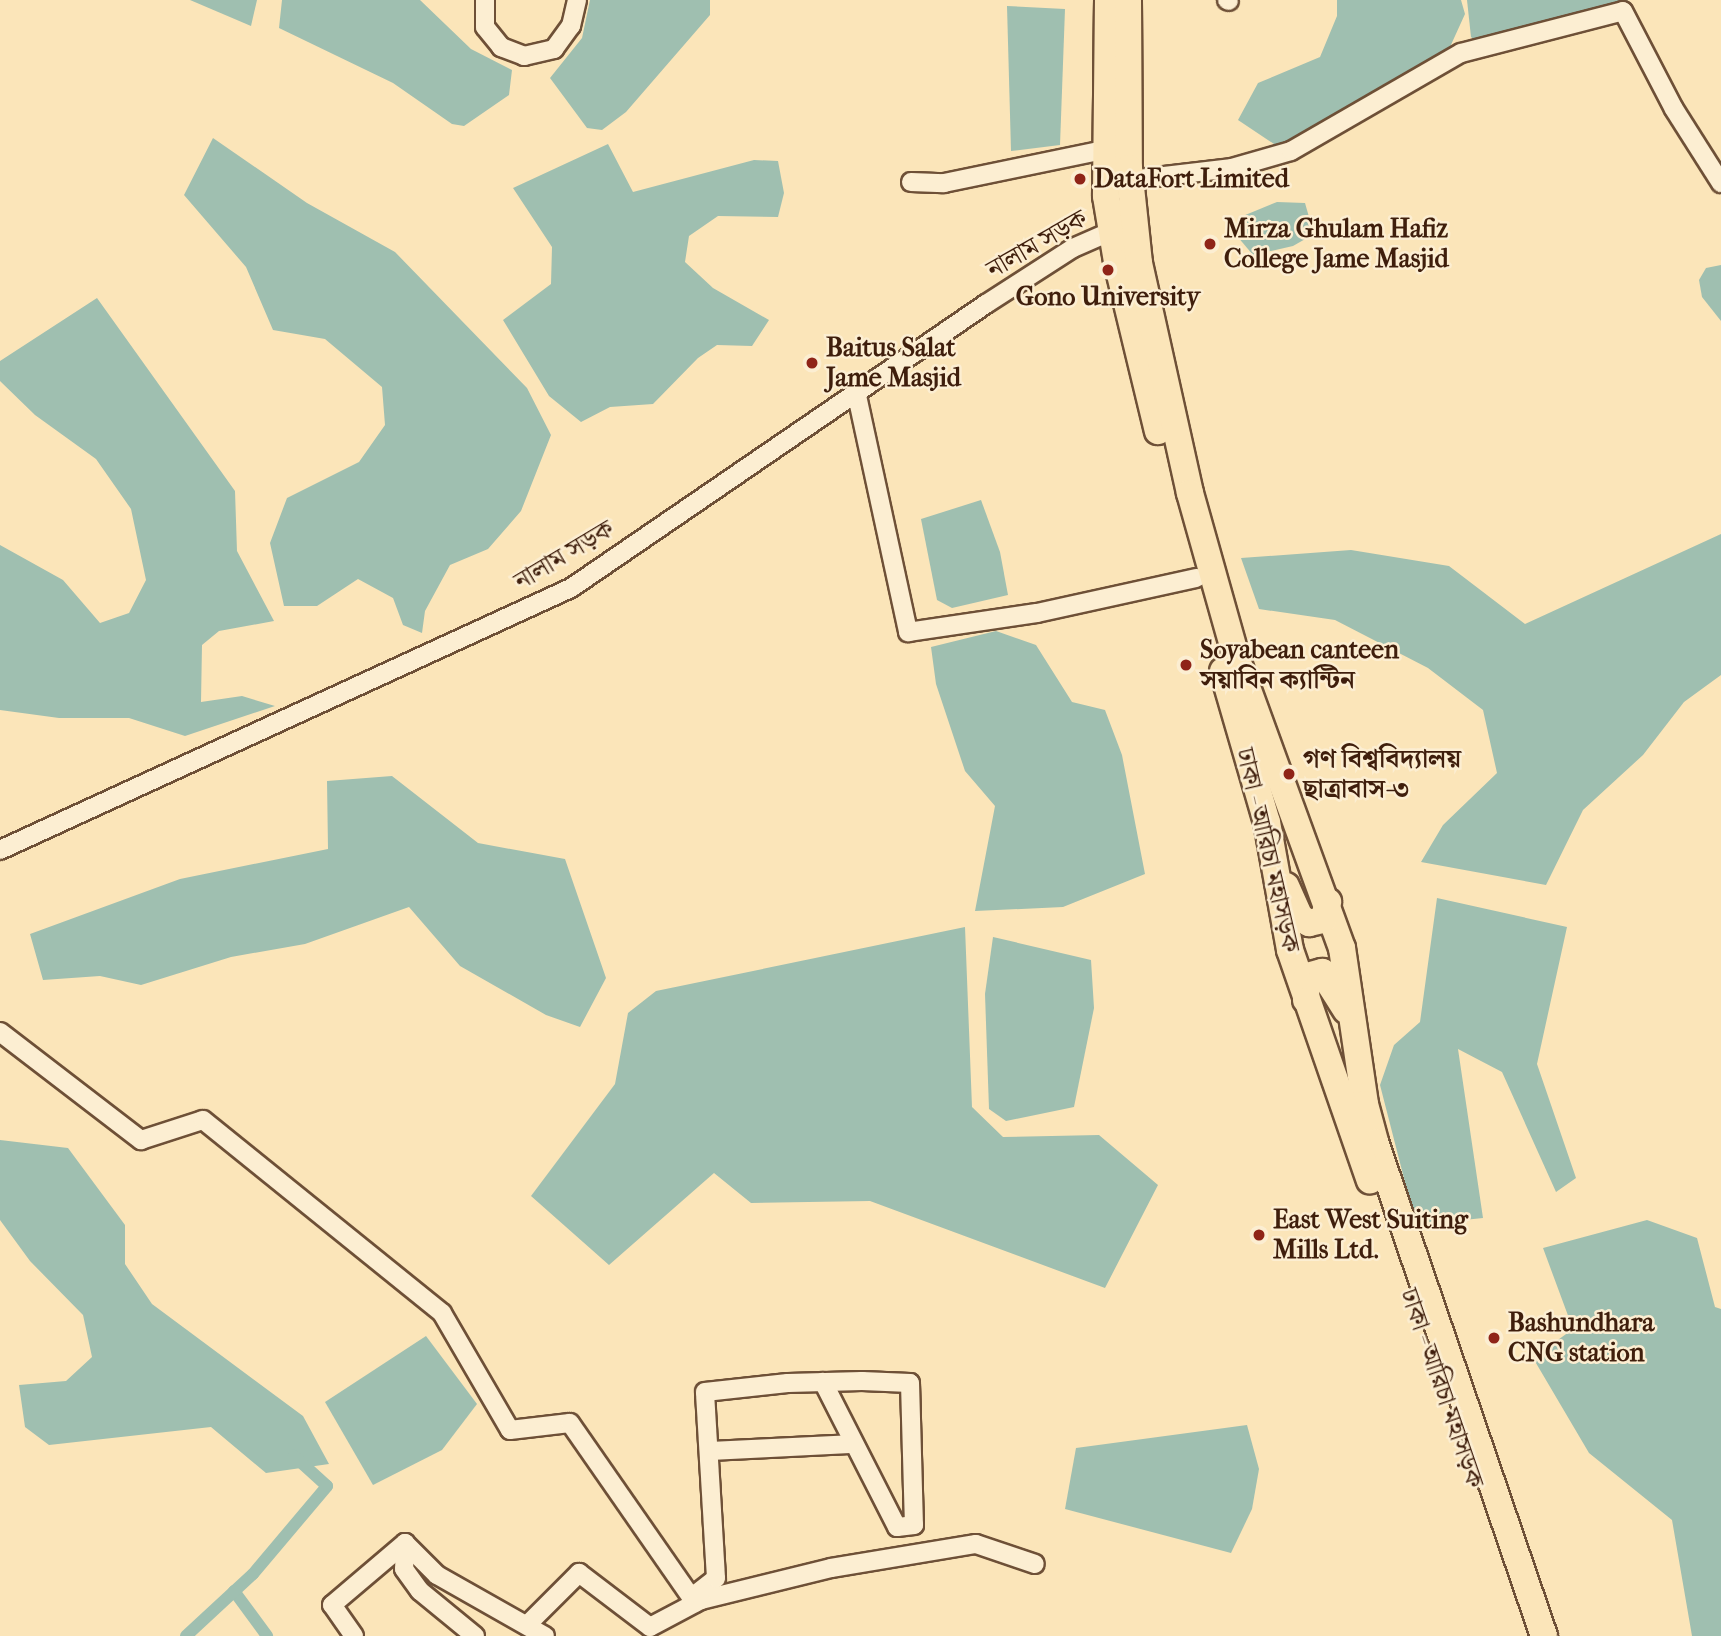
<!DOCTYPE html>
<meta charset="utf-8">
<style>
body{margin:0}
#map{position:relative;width:1721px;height:1636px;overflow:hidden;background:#fbe5b9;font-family:"IM FELL French Canon","Noto Serif Bengali",serif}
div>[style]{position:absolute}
.water>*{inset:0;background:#9fbfb0}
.canal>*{height:12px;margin:-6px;padding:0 6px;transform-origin:6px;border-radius:6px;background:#9fbfb0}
.roads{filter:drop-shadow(2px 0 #6e5037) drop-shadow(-2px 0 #6e5037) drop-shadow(0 2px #6e5037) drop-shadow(0 -2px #6e5037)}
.minor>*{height:18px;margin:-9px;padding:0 9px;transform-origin:9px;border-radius:9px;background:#fceed2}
.highway>*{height:26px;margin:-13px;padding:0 13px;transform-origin:13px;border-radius:13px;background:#fbe5b9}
.dots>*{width:19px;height:19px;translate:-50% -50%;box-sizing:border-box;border:4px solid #fceed2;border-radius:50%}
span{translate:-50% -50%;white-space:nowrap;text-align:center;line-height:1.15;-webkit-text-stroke:5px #fceed2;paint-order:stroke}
.poi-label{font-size:26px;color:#3f1e0c;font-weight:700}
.left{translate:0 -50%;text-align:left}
.street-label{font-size:26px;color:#3f1e0c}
</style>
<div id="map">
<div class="water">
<div style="clip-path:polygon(190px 0,257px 0,251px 26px)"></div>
<div style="clip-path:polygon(282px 0,420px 0,471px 49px,512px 70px,509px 95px,464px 126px,452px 124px,393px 83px,279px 28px)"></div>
<div style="clip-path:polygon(590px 0,710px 0,710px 15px,626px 112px,602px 130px,587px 128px,550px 78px,582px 38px)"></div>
<div style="clip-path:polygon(1337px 0,1461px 0,1465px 14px,1450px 47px,1280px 148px,1238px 120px,1258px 83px,1320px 57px,1337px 16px)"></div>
<div style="clip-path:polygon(1467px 0,1628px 0,1611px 11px,1480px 44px,1471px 37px)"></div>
<div style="clip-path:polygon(1007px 6px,1065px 9px,1060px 145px,1011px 151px)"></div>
<div style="clip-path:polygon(213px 138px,307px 203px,395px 252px,527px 388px,551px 435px,521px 511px,488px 549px,450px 565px,425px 611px,422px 633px,403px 625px,393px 598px,358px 579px,317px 606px,284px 606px,270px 543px,287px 498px,359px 462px,385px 425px,382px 387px,325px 339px,273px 330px,246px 267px,184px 195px)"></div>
<div style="clip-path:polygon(608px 144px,633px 192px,754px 160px,778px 161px,784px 193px,778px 217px,718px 216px,689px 236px,685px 262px,713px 288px,769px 320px,752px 346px,717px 345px,698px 358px,653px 404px,610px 407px,581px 422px,549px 396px,503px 320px,551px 284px,552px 247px,513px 188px)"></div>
<div style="clip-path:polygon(1277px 202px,1305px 203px,1311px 224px,1307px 238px,1293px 246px,1253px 255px,1237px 236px,1238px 218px)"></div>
<div style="clip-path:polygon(1721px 265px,1721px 321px,1702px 297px,1699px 280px,1706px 268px)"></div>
<div style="clip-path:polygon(97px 298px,235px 491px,237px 551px,274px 621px,219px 631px,202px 645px,201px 702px,242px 696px,275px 706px,185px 736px,129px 718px,59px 718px,0 710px,0 545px,63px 580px,100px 623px,129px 613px,146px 580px,131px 509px,96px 459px,35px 415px,0 381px,0 361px)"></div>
<div style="clip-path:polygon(981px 500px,1000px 552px,1008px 595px,952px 608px,937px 600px,921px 519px)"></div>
<div style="clip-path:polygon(1721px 534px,1721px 675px,1684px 702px,1643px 755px,1583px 810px,1546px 885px,1421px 862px,1443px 825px,1497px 773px,1483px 710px,1428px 668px,1335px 620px,1259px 609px,1241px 558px,1351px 550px,1449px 566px,1525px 624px)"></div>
<div style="clip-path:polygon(996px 631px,1036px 645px,1072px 702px,1105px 710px,1122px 755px,1145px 874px,1063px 907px,975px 911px,995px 806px,965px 771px,936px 684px,931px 647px)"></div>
<div style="clip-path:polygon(392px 776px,478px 843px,565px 859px,606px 978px,580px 1027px,546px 1015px,460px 966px,409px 907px,305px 944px,231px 957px,141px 985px,100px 976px,43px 980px,30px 934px,180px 879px,328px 849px,327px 781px)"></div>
<div style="clip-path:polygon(1437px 898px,1567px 927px,1537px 1064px,1576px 1178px,1556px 1192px,1502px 1072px,1458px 1049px,1483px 1218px,1416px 1225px,1380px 1085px,1394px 1045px,1420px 1022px)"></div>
<div style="clip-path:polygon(965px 927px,972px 1107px,1003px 1137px,1099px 1135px,1158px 1185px,1105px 1288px,870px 1201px,751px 1203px,714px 1173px,609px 1265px,531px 1196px,615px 1084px,628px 1013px,656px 991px)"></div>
<div style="clip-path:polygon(993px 937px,1091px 960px,1094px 1008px,1074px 1107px,1006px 1121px,989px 1109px,985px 994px)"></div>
<div style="clip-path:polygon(0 1140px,68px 1148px,125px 1225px,125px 1264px,152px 1304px,303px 1416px,329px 1464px,266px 1473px,211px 1427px,49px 1445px,25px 1427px,19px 1385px,66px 1381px,92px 1357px,83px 1315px,30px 1261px,0 1220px)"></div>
<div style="clip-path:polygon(1647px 1220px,1697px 1238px,1715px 1307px,1721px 1309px,1721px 1636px,1692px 1636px,1672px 1520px,1589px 1453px,1533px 1358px,1573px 1329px,1543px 1248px)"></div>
<div style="clip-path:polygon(426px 1336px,477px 1404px,442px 1450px,373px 1485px,325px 1402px)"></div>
<div style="clip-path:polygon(1247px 1425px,1259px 1469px,1252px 1509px,1231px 1553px,1065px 1509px,1076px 1448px)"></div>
</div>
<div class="canal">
<div style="left:234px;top:1591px;width:56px;rotate:53.7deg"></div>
<div style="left:186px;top:1636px;width:91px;rotate:-42.8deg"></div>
<div style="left:253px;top:1574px;width:115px;rotate:-49.9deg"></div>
<div style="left:327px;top:1486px;width:45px;rotate:-137.7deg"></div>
</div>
<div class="roads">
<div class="minor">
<div style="left:485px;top:0;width:27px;rotate:90deg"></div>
<div style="left:485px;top:27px;width:26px;rotate:51deg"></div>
<div style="left:501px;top:47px;width:25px;rotate:21deg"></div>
<div style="left:524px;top:56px;width:31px;rotate:-13deg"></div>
<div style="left:554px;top:49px;width:29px;rotate:-54deg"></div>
<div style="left:571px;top:26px;width:27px;rotate:-77deg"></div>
<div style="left:1227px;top:0;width:2px;rotate:27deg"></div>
<div style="left:1130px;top:180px;width:103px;rotate:-6.7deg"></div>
<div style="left:1232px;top:168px;width:61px;rotate:-16.1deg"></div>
<div style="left:1291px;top:151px;width:196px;rotate:-30deg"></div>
<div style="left:1461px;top:53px;width:167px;rotate:-14.5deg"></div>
<div style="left:1623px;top:11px;width:110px;rotate:62.5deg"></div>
<div style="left:1674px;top:109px;width:88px;rotate:57.6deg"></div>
<div style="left:911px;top:182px;width:33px;rotate:2deg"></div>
<div style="left:944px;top:183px;width:163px;rotate:-11.7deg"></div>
<div style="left:856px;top:391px;width:247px;rotate:77.8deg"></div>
<div style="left:908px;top:632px;width:130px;rotate:-8.4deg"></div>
<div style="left:1037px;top:613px;width:163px;rotate:-12.4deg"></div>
<div style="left:0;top:850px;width:628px;rotate:-24.65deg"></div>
<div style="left:571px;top:588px;width:503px;rotate:-34.39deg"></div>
<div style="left:986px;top:304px;width:103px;rotate:-32.8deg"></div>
<div style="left:1073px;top:248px;width:43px;rotate:-23.6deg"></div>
<div style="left:0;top:1032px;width:178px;rotate:37.5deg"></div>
<div style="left:141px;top:1140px;width:65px;rotate:-17.9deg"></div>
<div style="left:203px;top:1120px;width:307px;rotate:38.9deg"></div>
<div style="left:442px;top:1313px;width:135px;rotate:59.8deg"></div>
<div style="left:510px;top:1430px;width:60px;rotate:-6.7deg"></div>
<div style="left:570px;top:1423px;width:219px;rotate:55.2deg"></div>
<div style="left:709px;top:1451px;width:142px;rotate:-2.8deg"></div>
<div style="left:405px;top:1543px;width:45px;rotate:45deg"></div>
<div style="left:437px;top:1575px;width:124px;rotate:29.5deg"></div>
<div style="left:701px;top:1600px;width:134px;rotate:-13.8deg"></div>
<div style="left:831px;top:1568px;width:147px;rotate:-9.4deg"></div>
<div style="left:976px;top:1544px;width:62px;rotate:18.7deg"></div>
<div style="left:529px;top:1623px;width:71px;rotate:-45deg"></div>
<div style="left:579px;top:1573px;width:89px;rotate:37.3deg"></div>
<div style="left:650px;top:1627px;width:58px;rotate:-27.9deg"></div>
<div style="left:701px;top:1600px;width:8px;rotate:-120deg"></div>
<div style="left:697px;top:1593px;width:24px;rotate:-38deg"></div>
<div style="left:716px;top:1578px;width:186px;rotate:-93.4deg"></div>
<div style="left:705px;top:1392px;width:83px;rotate:-6.2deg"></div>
<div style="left:788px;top:1383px;width:74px;rotate:-1.5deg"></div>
<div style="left:862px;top:1381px;width:48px;rotate:2.4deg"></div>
<div style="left:910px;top:1383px;width:142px;rotate:88.4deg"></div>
<div style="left:914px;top:1525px;width:17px;rotate:173deg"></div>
<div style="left:897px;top:1527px;width:163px;rotate:-117deg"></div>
<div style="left:354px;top:1636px;width:38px;rotate:-125deg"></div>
<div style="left:332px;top:1605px;width:96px;rotate:-40.3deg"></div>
<div style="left:405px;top:1543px;width:26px;rotate:92deg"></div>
<div style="left:404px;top:1569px;width:27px;rotate:54deg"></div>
<div style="left:420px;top:1591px;width:71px;rotate:39.3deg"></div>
</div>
<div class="highway">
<div style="left:1108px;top:0;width:196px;rotate:90.6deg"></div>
<div style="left:1106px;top:196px;width:67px;rotate:80.5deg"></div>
<div style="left:1117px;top:262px;width:174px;rotate:76.4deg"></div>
<div style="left:1128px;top:0;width:168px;rotate:89.7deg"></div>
<div style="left:1129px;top:168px;width:96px;rotate:84deg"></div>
<div style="left:1139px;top:263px;width:236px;rotate:77.5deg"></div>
<div style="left:1190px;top:493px;width:170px;rotate:74.3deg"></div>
<div style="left:1236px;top:657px;width:310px;rotate:70deg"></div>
<div style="left:1342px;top:948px;width:158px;rotate:81.6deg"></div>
<div style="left:1365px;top:1104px;width:39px;rotate:75deg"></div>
<div style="left:1375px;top:1142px;width:522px;rotate:71.11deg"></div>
<div style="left:1223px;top:671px;width:157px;rotate:73.8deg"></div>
<div style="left:1267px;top:822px;width:130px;rotate:79.8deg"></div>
<div style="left:1290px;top:950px;width:244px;rotate:70.9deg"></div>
<div style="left:1286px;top:886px;width:34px;rotate:66deg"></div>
<div style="left:1300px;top:917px;width:11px;rotate:34deg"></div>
<div style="left:1309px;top:923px;width:14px;rotate:-12deg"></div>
<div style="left:1323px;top:920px;width:19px;rotate:-74deg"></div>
<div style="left:1306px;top:1000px;width:24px;rotate:-88deg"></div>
<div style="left:1307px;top:976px;width:16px;rotate:-15deg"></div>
<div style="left:1322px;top:972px;width:45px;rotate:57.7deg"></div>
</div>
</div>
<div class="dots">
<div style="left:1080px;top:179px;background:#8f2418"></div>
<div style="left:1210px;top:244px;background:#8f2418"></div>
<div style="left:1108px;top:270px;background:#8f2418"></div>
<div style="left:812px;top:363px;background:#8f2418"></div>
<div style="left:1186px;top:665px;background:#8f2418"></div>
<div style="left:1289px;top:774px;background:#8f2418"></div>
<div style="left:1259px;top:1235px;background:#8f2418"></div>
<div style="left:1494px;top:1338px;background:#8f2418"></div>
</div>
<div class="poi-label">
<span class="left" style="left:1094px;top:179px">DataFort Limited</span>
<span class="left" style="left:1224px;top:244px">Mirza Ghulam Hafiz<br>College Jame Masjid</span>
<span style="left:1108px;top:297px">Gono University</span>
<span class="left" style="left:826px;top:363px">Baitus Salat<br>Jame Masjid</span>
<span class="left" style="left:1200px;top:665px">Soyabean canteen<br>সয়াবিন ক্যান্টিন</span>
<span class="left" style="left:1303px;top:774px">গণ বিশ্ববিদ্যালয়<br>ছাত্রাবাস-৩</span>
<span class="left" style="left:1273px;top:1235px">East West Suiting<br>Mills Ltd.</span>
<span class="left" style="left:1508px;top:1338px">Bashundhara<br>CNG station</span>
</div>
<div class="street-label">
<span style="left:1037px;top:244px;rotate:-30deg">নালাম সড়ক</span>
<span style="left:564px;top:555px;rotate:-31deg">নালাম সড়ক</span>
<span style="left:1268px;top:850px;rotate:77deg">ঢাকা - আরিচা মহাসড়ক</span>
<span style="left:1442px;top:1388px;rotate:71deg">ঢাকা - আরিচা মহাসড়ক</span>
</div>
</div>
